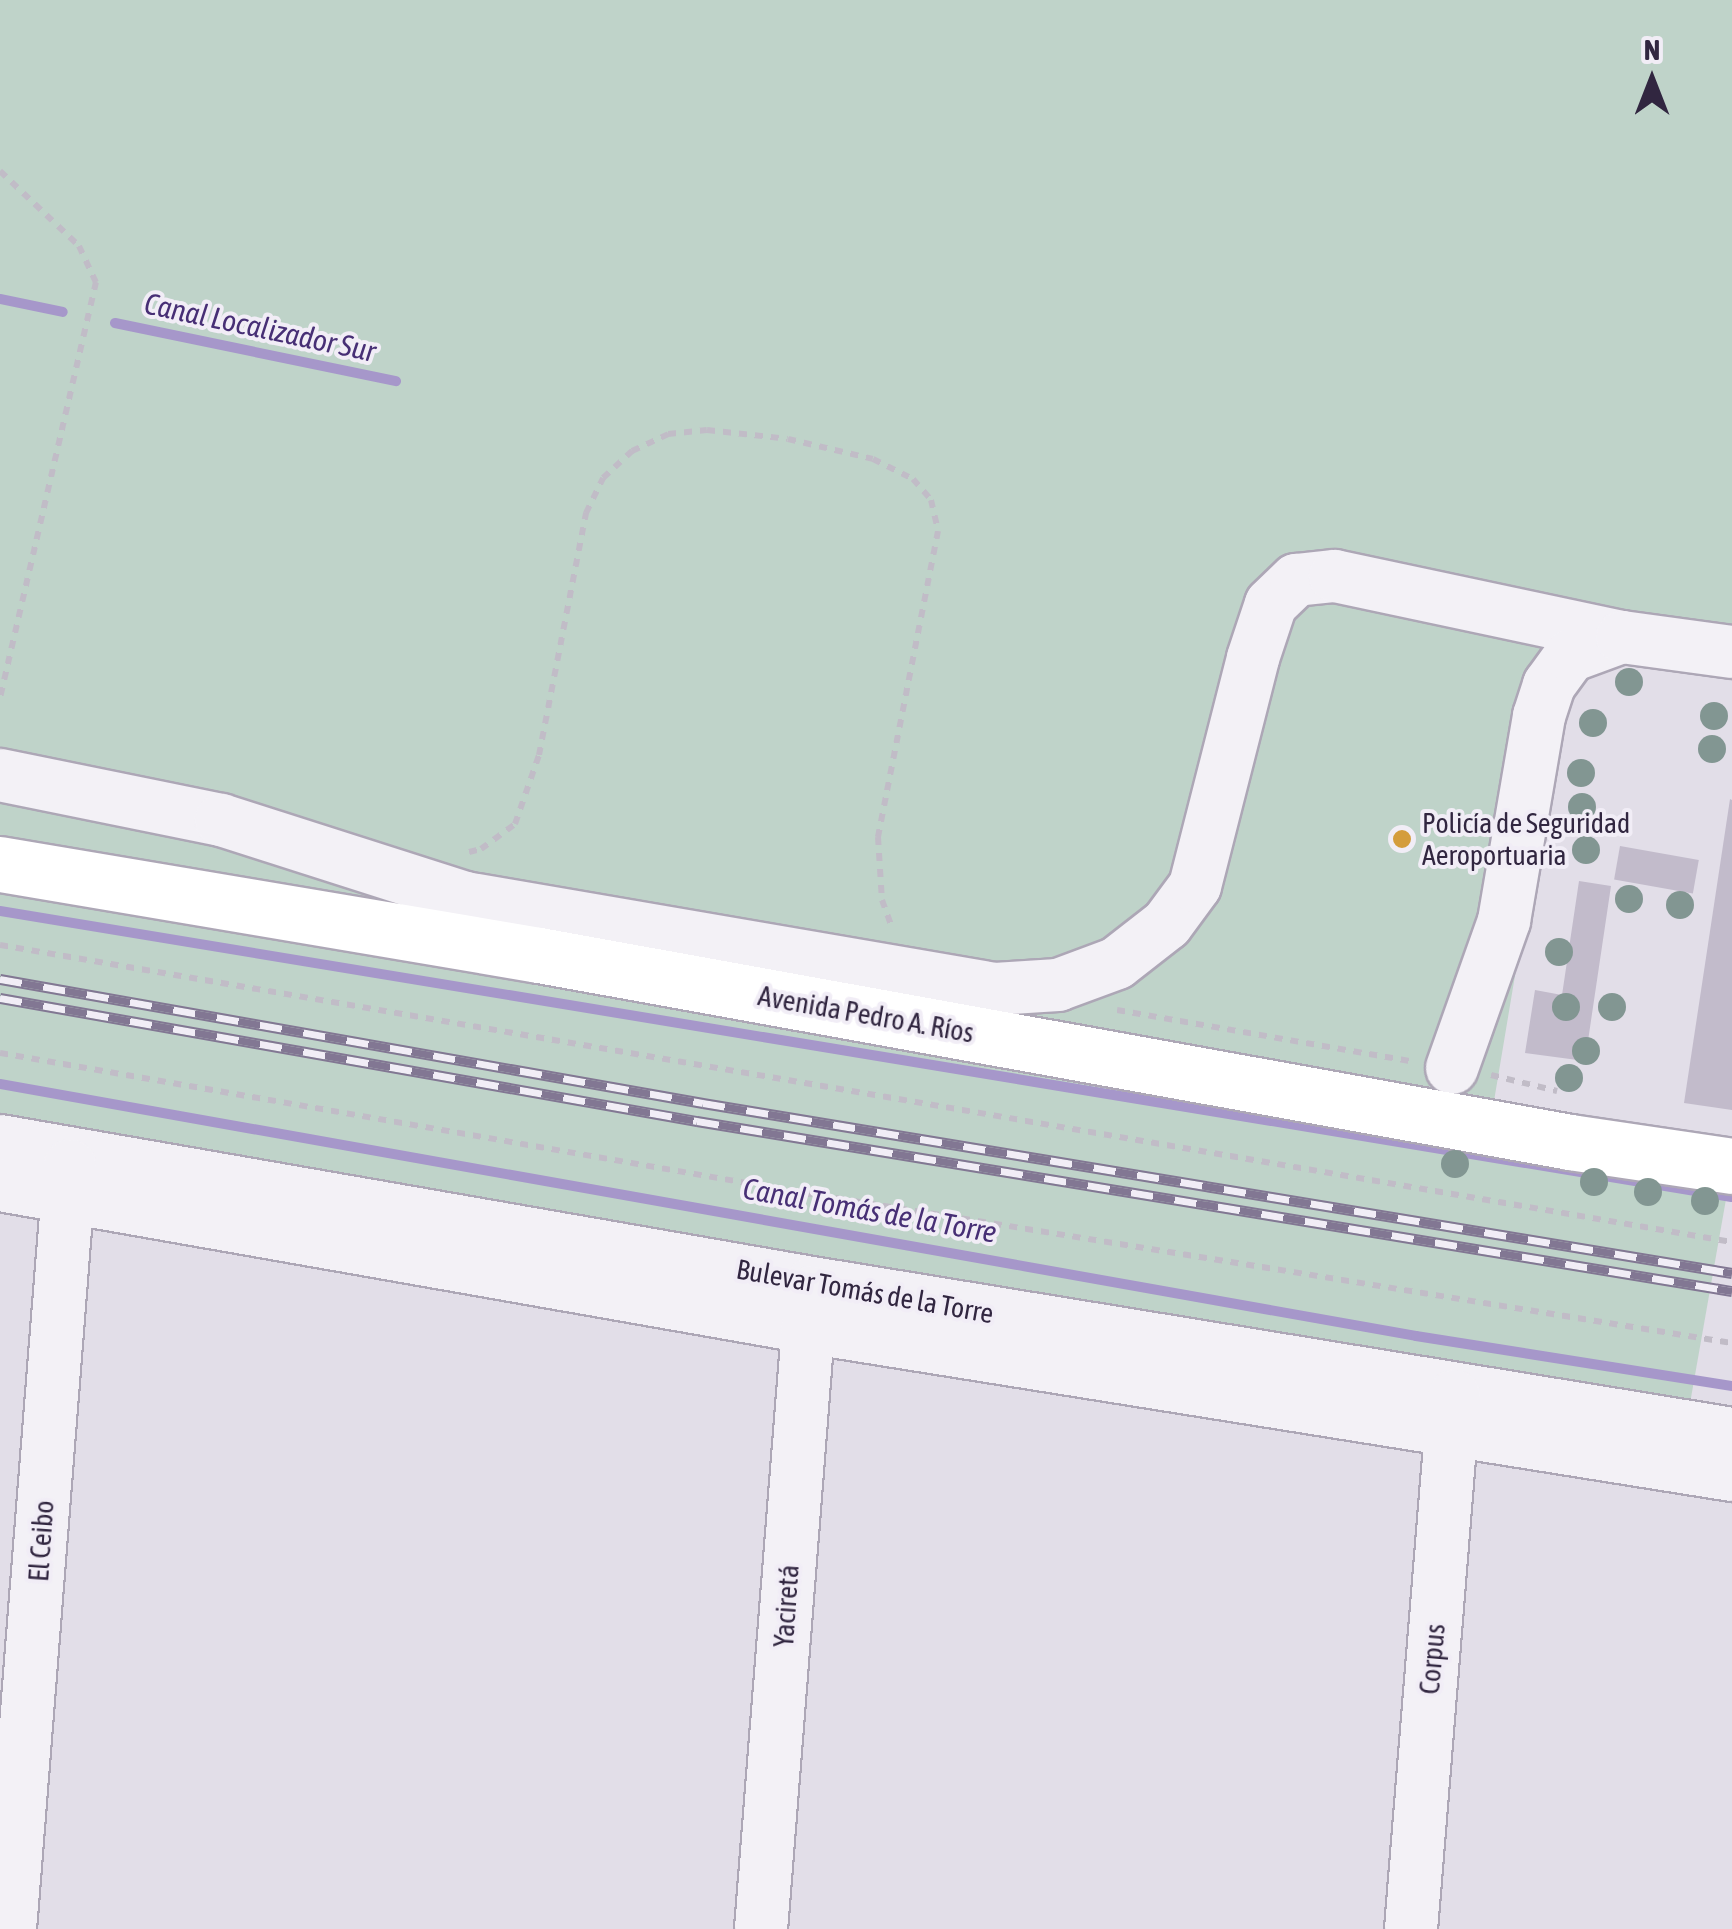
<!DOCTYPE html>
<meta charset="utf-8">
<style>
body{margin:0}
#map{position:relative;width:1732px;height:1929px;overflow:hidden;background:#e2dee8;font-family:"Asap Condensed",sans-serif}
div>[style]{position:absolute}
.green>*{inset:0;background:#bfd3c9;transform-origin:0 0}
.stream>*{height:10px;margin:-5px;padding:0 5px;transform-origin:5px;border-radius:5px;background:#a697ca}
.building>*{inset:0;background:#c2bbcb;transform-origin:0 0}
.path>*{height:6px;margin-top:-3px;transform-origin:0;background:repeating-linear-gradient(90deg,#c1bcc7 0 8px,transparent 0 16px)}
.roads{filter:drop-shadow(2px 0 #ada7b6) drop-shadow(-2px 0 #ada7b6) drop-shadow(0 2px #ada7b6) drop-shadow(0 -2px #ada7b6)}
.minor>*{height:52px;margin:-26px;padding:0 26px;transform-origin:26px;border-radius:26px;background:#f3f1f6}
.major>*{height:55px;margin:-27.5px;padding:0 27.5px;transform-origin:27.5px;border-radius:27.5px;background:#fff}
.rail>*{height:11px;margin-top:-5.5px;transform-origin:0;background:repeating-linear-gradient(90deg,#f1edf6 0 22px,#827793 0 44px);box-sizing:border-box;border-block:2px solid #827793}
.trees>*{width:28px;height:28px;margin:-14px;border-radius:50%;background:#829692}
.dots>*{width:28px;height:28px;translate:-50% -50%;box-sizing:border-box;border:5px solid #f1edf6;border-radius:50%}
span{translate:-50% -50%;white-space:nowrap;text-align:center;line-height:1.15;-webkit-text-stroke:8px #f1edf6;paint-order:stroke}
.poi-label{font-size:28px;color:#312640}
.left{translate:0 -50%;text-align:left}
.street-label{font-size:28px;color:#312640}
.water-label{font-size:30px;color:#472f75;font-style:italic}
.north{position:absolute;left:1602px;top:30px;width:100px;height:100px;-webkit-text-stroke:8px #f1edf6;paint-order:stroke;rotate:0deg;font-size:28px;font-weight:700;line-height:40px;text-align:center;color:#312640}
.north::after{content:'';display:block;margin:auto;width:35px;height:45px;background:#312640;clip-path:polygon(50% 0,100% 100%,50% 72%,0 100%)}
</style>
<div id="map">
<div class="green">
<div style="clip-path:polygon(0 0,1732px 0,1732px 660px,1572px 635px,1493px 1107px,0 839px)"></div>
<div style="left:0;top:864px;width:1758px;height:277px;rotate:10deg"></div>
</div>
<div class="stream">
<div style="left:0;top:299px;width:64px;rotate:11.7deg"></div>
<div style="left:115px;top:323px;width:287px;rotate:11.7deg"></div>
<div style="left:0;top:911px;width:1755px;rotate:9.38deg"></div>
<div style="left:0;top:1084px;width:1438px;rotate:10.09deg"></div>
<div style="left:1416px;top:1336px;width:320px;rotate:9deg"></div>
</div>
<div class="building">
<div style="clip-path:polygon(1730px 799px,1732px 800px,1732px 1110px,1684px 1103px)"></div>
<div style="left:1620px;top:846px;width:80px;height:34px;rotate:10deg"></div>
<div style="clip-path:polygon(1579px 881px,1611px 886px,1585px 1061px,1525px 1053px,1535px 990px,1562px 995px)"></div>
</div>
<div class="path">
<div style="left:0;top:171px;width:109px;rotate:43.5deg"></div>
<div style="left:79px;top:246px;width:40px;rotate:65deg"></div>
<div style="left:96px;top:282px;width:426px;rotate:103deg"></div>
<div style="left:469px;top:852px;width:12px;rotate:-14deg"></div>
<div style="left:481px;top:849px;width:42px;rotate:-36.3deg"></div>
<div style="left:515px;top:824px;width:73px;rotate:-70.8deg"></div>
<div style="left:539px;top:755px;width:247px;rotate:-79deg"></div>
<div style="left:586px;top:513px;width:39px;rotate:-64deg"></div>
<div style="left:603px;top:478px;width:40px;rotate:-43deg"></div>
<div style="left:632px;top:451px;width:40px;rotate:-25deg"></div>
<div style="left:668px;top:434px;width:39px;rotate:-6deg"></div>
<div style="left:707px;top:430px;width:81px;rotate:6.3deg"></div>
<div style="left:788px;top:439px;width:87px;rotate:13.2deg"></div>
<div style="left:873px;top:459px;width:45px;rotate:26.6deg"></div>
<div style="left:913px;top:479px;width:28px;rotate:49deg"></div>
<div style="left:931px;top:500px;width:32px;rotate:77deg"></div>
<div style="left:938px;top:531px;width:312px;rotate:101.1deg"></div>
<div style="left:878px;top:837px;width:63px;rotate:86.4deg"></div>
<div style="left:882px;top:900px;width:29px;rotate:70deg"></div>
<div style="left:0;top:945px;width:1757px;rotate:9.73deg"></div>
<div style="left:1117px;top:1010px;width:297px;rotate:9.9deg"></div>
<div style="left:0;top:1053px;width:816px;rotate:9.88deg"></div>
<div style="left:804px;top:1193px;width:940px;rotate:9.18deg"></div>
<div style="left:1491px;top:1075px;width:68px;rotate:13.6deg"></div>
</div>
<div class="roads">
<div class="minor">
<div style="left:0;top:775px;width:226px;rotate:11.5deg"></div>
<div style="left:221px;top:820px;width:256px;rotate:17.7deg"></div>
<div style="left:465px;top:898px;width:538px;rotate:9.74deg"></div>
<div style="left:995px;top:989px;width:63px;rotate:-3.6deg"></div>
<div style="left:1058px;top:985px;width:63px;rotate:-20.4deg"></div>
<div style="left:1117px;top:963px;width:63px;rotate:-38deg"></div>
<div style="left:1167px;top:924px;width:47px;rotate:-53.6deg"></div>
<div style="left:1195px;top:886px;width:235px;rotate:-75.7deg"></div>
<div style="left:1253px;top:658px;width:57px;rotate:-71.6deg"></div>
<div style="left:1271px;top:604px;width:35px;rotate:-44deg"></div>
<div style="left:1296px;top:580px;width:39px;rotate:-6deg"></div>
<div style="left:1335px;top:576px;width:293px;rotate:12deg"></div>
<div style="left:1452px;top:1068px;width:156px;rotate:-70.5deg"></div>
<div style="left:1504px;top:921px;width:208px;rotate:-80.3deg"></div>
<div style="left:1539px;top:716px;width:33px;rotate:-72deg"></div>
<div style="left:1549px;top:685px;width:36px;rotate:-54deg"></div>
<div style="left:1570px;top:656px;width:55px;rotate:-20.1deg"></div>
<div style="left:1622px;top:637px;width:111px;rotate:7.8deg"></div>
<div style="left:0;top:1141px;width:824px;rotate:9.92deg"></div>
<div style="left:812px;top:1283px;width:932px;rotate:9.32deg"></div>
<div style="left:0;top:1185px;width:819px;rotate:9.98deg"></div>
<div style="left:807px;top:1327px;width:937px;rotate:9.09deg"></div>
<div style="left:10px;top:1929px;width:766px;rotate:-85.51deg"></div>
<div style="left:761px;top:1929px;width:639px;rotate:-85.51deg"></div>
<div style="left:1411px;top:1929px;width:535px;rotate:-85.39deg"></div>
</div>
<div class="major">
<div style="left:0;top:864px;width:547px;rotate:9.58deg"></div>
<div style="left:539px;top:955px;width:1048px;rotate:10.28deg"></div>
<div style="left:1570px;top:1142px;width:164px;rotate:8.4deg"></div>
</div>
</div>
<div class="rail">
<div style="left:0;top:979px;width:714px;rotate:10deg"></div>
<div style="left:703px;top:1103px;width:1043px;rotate:9.38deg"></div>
<div style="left:0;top:998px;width:708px;rotate:10.01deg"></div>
<div style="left:697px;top:1121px;width:1049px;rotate:9.33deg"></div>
</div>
<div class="trees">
<div style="left:1629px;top:682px"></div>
<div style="left:1714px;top:716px"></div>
<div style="left:1593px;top:723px"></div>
<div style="left:1712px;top:749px"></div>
<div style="left:1581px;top:773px"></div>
<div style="left:1582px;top:807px"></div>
<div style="left:1586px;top:850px"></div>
<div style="left:1629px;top:899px"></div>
<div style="left:1680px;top:905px"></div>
<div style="left:1559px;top:952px"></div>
<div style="left:1566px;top:1007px"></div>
<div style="left:1612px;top:1007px"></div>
<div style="left:1586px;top:1051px"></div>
<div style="left:1569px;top:1078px"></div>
<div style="left:1455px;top:1164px"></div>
<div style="left:1594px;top:1182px"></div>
<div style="left:1648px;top:1192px"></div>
<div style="left:1705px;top:1201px"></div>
</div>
<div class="dots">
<div style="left:1402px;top:839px;background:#d49d3c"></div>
</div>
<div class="poi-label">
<span class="left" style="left:1422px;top:839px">Policía de Seguridad<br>Aeroportuaria</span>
</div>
<div class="street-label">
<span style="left:866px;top:1014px;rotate:10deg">Avenida Pedro A. Ríos</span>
<span style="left:865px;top:1291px;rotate:10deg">Bulevar Tomás de la Torre</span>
<span style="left:41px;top:1541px;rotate:-86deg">El Ceibo</span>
<span style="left:786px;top:1606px;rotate:-86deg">Yaciretá</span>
<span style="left:1432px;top:1659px;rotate:-85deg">Corpus</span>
</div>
<div class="water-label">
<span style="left:260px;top:327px;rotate:12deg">Canal Localizador Sur</span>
<span style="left:870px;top:1210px;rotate:10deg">Canal Tomás de la Torre</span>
</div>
<div class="north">N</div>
</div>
